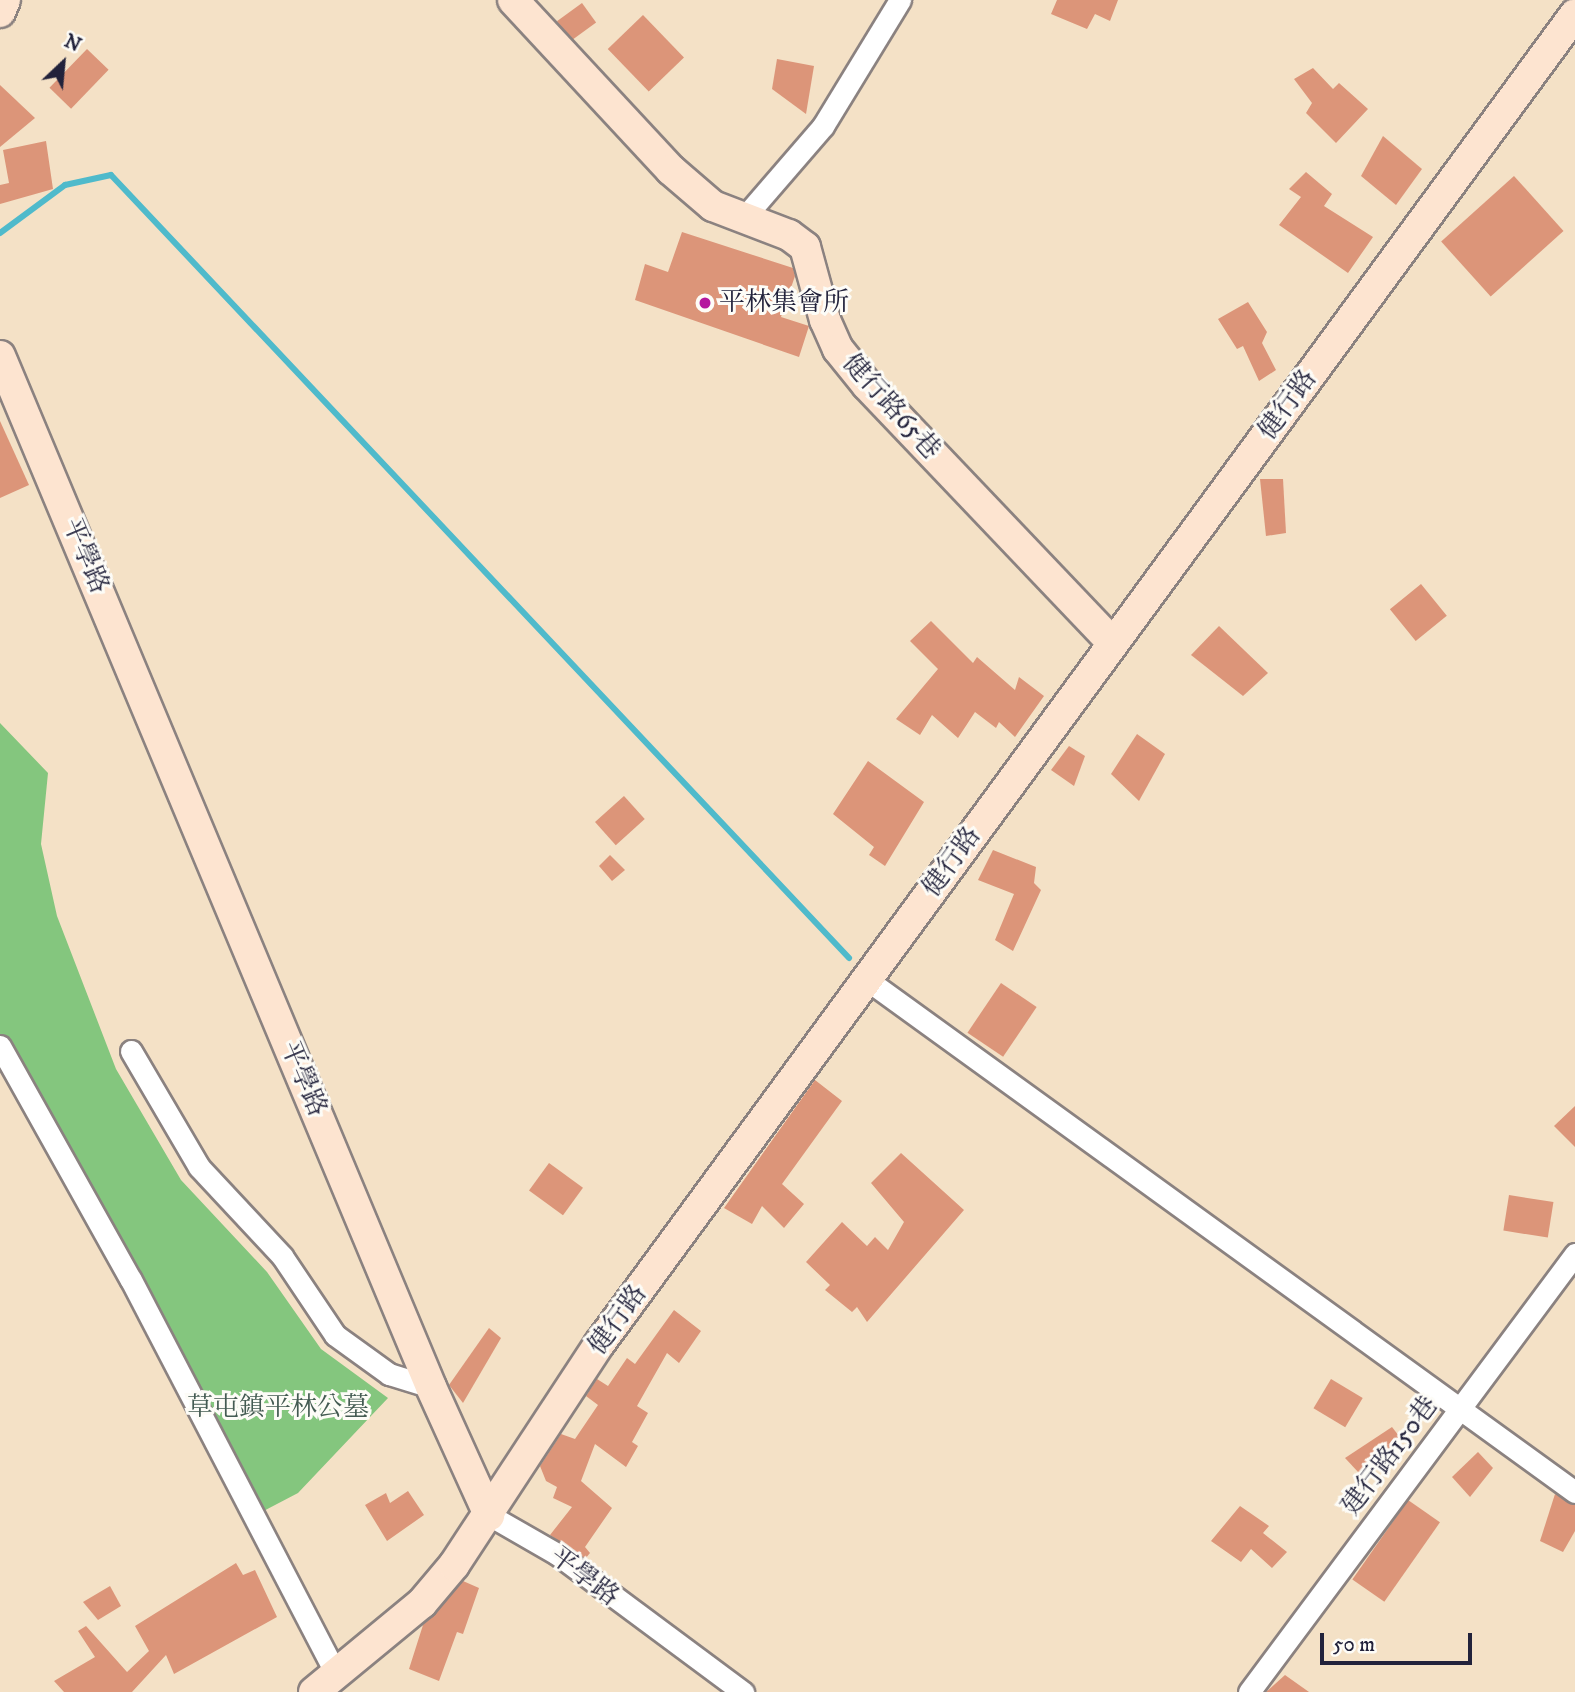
<!DOCTYPE html>
<meta charset="utf-8">
<style>
body{margin:0}
#map{position:relative;width:1575px;height:1692px;overflow:hidden;background:#f4e1c6;font-family:"IM FELL DW Pica","Noto Serif TC",serif}
div>[style]{position:absolute}
.green>*{inset:0;background:#84c67e}
.stream>*{height:6px;margin:-3px;padding:0 3px;transform-origin:3px;border-radius:3px;background:#4fbacb}
.building>*{inset:0;background:#dc9579;transform-origin:0 0}
.roads{filter:drop-shadow(2px 0 #8b8280) drop-shadow(-2px 0 #8b8280) drop-shadow(0 2px #8b8280) drop-shadow(0 -2px #8b8280)}
.street>*{height:21px;margin:-10.5px;padding:0 10.5px;transform-origin:10.5px;border-radius:10.5px;background:#fff}
.secondary>*{height:30px;margin:-15px;padding:0 15px;transform-origin:15px;border-radius:15px;background:#fde4d0}
.dots>*{width:19px;height:19px;translate:-50% -50%;box-sizing:border-box;border:4px solid #fdfcf7;border-radius:50%}
span{translate:-50% -50%;white-space:nowrap;text-align:center;line-height:1.15;-webkit-text-stroke:6px #fdfcf7;paint-order:stroke}
.poi-label{font-size:26px;color:#22223b}
.left{translate:0 -50%;text-align:left}
.street-label{font-size:26px;color:#22223b}
.park-label{font-size:26px;color:#445b52}
.north{position:absolute;left:28px;top:28px;width:70px;height:70px;-webkit-text-stroke:5px #fdfcf7;paint-order:stroke;rotate:26deg;font-size:19px;font-weight:700;line-height:28px;text-align:center;color:#22223b}
.north::after{content:'';display:block;margin:auto;width:24px;height:32px;background:#22223b;clip-path:polygon(50% 0,100% 100%,50% 72%,0 100%)}
.scale{position:absolute;left:1320px;top:1633px;width:152px;height:32px;box-sizing:border-box;border:4px solid #22223b;border-top:0;padding-left:9px;font-size:21px;line-height:24px;white-space:nowrap;color:#22223b;-webkit-text-stroke:5px #fdfcf7;paint-order:stroke}
</style>
<div id="map">
<div class="green">
<div style="clip-path:polygon(0 723px,48px 773px,41px 844px,57px 916px,116px 1069px,181px 1180px,267px 1272px,321px 1349px,388px 1398px,298px 1493px,254px 1516px,0 1047px)"></div>
</div>
<div class="stream">
<div style="left:0;top:233px;width:81px;rotate:-36.4deg"></div>
<div style="left:65px;top:185px;width:47px;rotate:-12.3deg"></div>
<div style="left:111px;top:175px;width:1076px;rotate:46.69deg"></div>
</div>
<div class="building">
<div style="clip-path:polygon(1057px 0,1118px 0,1110px 21px,1095px 14px,1087px 29px,1051px 14px)"></div>
<div style="left:582px;top:3px;width:24px;height:31px;rotate:54deg"></div>
<div style="left:643px;top:15px;width:59px;height:49px;rotate:46deg"></div>
<div style="left:87px;top:49px;width:30px;height:54px;rotate:44deg"></div>
<div style="clip-path:polygon(777px 59px,814px 66px,806px 114px,772px 89px)"></div>
<div style="clip-path:polygon(1313px 68px,1333px 89px,1339px 83px,1368px 109px,1336px 143px,1306px 113px,1312px 103px,1294px 79px)"></div>
<div style="clip-path:polygon(0 85px,35px 118px,0 147px)"></div>
<div style="clip-path:polygon(1383px 136px,1422px 169px,1396px 205px,1361px 176px)"></div>
<div style="clip-path:polygon(46px 141px,53px 189px,0 204px,0 185px,9px 183px,3px 150px)"></div>
<div style="clip-path:polygon(1306px 172px,1332px 194px,1324px 206px,1373px 237px,1348px 273px,1279px 225px,1301px 197px,1289px 189px)"></div>
<div style="left:1514px;top:176px;width:74px;height:98px;rotate:48deg"></div>
<div style="clip-path:polygon(682px 232px,793px 268px,795px 276px,781px 317px,809px 326px,799px 357px,635px 300px,645px 264px,668px 272px)"></div>
<div style="clip-path:polygon(1248px 302px,1267px 332px,1262px 343px,1276px 370px,1259px 381px,1243px 346px,1237px 349px,1218px 319px)"></div>
<div style="clip-path:polygon(0 421px,29px 485px,0 498px)"></div>
<div style="clip-path:polygon(1260px 479px,1283px 479px,1286px 533px,1266px 536px)"></div>
<div style="left:1421px;top:584px;width:41px;height:40px;rotate:51deg"></div>
<div style="clip-path:polygon(931px 621px,973px 663px,977px 657px,1015px 690px,1019px 677px,1044px 696px,1015px 737px,999px 722px,996px 728px,975px 712px,958px 738px,932px 715px,920px 735px,896px 719px,938px 669px,910px 641px)"></div>
<div style="clip-path:polygon(1219px 626px,1268px 673px,1243px 696px,1191px 655px)"></div>
<div style="clip-path:polygon(1137px 734px,1165px 754px,1139px 801px,1111px 774px)"></div>
<div style="clip-path:polygon(1069px 746px,1085px 756px,1074px 786px,1051px 770px)"></div>
<div style="clip-path:polygon(868px 761px,924px 802px,885px 866px,869px 855px,874px 847px,833px 814px)"></div>
<div style="left:624px;top:796px;width:31px;height:39px;rotate:48deg"></div>
<div style="clip-path:polygon(993px 850px,1036px 867px,1034px 883px,1041px 890px,1013px 951px,995px 940px,1014px 894px,978px 880px)"></div>
<div style="clip-path:polygon(610px 855px,625px 870px,612px 881px,599px 866px)"></div>
<div style="left:1001px;top:983px;width:43px;height:60px;rotate:34deg"></div>
<div style="clip-path:polygon(815px 1080px,842px 1101px,782px 1184px,804px 1204px,784px 1228px,762px 1206px,752px 1224px,724px 1208px)"></div>
<div style="clip-path:polygon(1575px 1106px,1575px 1147px,1554px 1126px)"></div>
<div style="clip-path:polygon(901px 1153px,964px 1210px,867px 1322px,857px 1307px,852px 1312px,825px 1290px,830px 1285px,806px 1262px,842px 1222px,867px 1246px,875px 1237px,888px 1250px,904px 1222px,871px 1183px)"></div>
<div style="left:549px;top:1163px;width:42px;height:34px;rotate:36deg"></div>
<div style="left:1509px;top:1195px;width:45px;height:36px;rotate:9deg"></div>
<div style="clip-path:polygon(674px 1310px,701px 1331px,679px 1363px,667px 1353px,637px 1406px,648px 1413px,632px 1442px,638px 1446px,626px 1467px,595px 1444px,581px 1481px,612px 1508px,585px 1547px,590px 1553px,585px 1559px,550px 1535px,572px 1507px,553px 1498px,557px 1487px,546px 1481px,540px 1466px,561px 1434px,575px 1439px,598px 1405px,586px 1396px,597px 1379px,608px 1386px,627px 1358px,635px 1364px)"></div>
<div style="clip-path:polygon(489px 1328px,501px 1338px,463px 1403px,449px 1385px)"></div>
<div style="left:1331px;top:1379px;width:37px;height:34px;rotate:31deg"></div>
<div style="clip-path:polygon(1392px 1427px,1402px 1440px,1359px 1473px,1345px 1458px)"></div>
<div style="clip-path:polygon(1478px 1452px,1493px 1468px,1470px 1497px,1452px 1477px)"></div>
<div style="clip-path:polygon(408px 1491px,424px 1515px,387px 1541px,365px 1505px,386px 1493px,390px 1503px)"></div>
<div style="clip-path:polygon(1555px 1494px,1575px 1505px,1575px 1531px,1563px 1552px,1540px 1541px)"></div>
<div style="left:1408px;top:1500px;width:39px;height:97px;rotate:35deg"></div>
<div style="clip-path:polygon(1240px 1506px,1269px 1526px,1263px 1533px,1287px 1552px,1272px 1568px,1251px 1549px,1241px 1562px,1211px 1541px)"></div>
<div style="clip-path:polygon(236px 1563px,243px 1575px,255px 1570px,277px 1617px,174px 1674px,166px 1655px,132px 1692px,64px 1692px,54px 1681px,95px 1657px,78px 1631px,86px 1626px,127px 1672px,149px 1651px,135px 1626px)"></div>
<div style="clip-path:polygon(463px 1581px,479px 1588px,463px 1634px,457px 1632px,439px 1681px,409px 1669px,423px 1625px)"></div>
<div style="clip-path:polygon(110px 1586px,121px 1606px,98px 1620px,83px 1602px)"></div>
<div style="clip-path:polygon(1285px 1675px,1309px 1692px,1266px 1692px)"></div>
</div>
<div class="roads">
<div class="street">
<div style="left:742px;top:220px;width:124px;rotate:-49.2deg"></div>
<div style="left:823px;top:126px;width:148px;rotate:-58.6deg"></div>
<div style="left:866px;top:979px;width:875px;rotate:35.89deg"></div>
<div style="left:0;top:1046px;width:268px;rotate:60.8deg"></div>
<div style="left:131px;top:1280px;width:446px;rotate:62.5deg"></div>
<div style="left:131px;top:1051px;width:134px;rotate:59.6deg"></div>
<div style="left:199px;top:1167px;width:122px;rotate:47deg"></div>
<div style="left:282px;top:1256px;width:95px;rotate:56.1deg"></div>
<div style="left:335px;top:1335px;width:67px;rotate:35.8deg"></div>
<div style="left:389px;top:1374px;width:44px;rotate:17.2deg"></div>
<div style="left:489px;top:1515px;width:78px;rotate:29.8deg"></div>
<div style="left:557px;top:1554px;width:232px;rotate:36.6deg"></div>
<div style="left:1249px;top:1692px;width:546px;rotate:-53.34deg"></div>
</div>
<div class="secondary">
<div style="left:513px;top:0;width:232px;rotate:47.1deg"></div>
<div style="left:671px;top:170px;width:55px;rotate:40.6deg"></div>
<div style="left:713px;top:206px;width:81px;rotate:20.9deg"></div>
<div style="left:789px;top:235px;width:20px;rotate:37deg"></div>
<div style="left:805px;top:247px;width:76px;rotate:74.7deg"></div>
<div style="left:825px;top:320px;width:32px;rotate:66deg"></div>
<div style="left:838px;top:349px;width:46px;rotate:51.1deg"></div>
<div style="left:867px;top:385px;width:356px;rotate:46.4deg"></div>
<div style="left:0;top:12px;width:13px;rotate:-67deg"></div>
<div style="left:0;top:356px;width:1117px;rotate:67.31deg"></div>
<div style="left:431px;top:1387px;width:141px;rotate:65.6deg"></div>
<div style="left:314px;top:1692px;width:140px;rotate:-39.5deg"></div>
<div style="left:422px;top:1603px;width:50px;rotate:-49.9deg"></div>
<div style="left:454px;top:1565px;width:266px;rotate:-56.7deg"></div>
<div style="left:600px;top:1343px;width:1648px;rotate:-53.73deg"></div>
</div>
</div>
<div class="dots">
<div style="left:705px;top:303px;background:#b5179e"></div>
</div>
<div class="poi-label">
<span class="left" style="left:719px;top:303px">平林集會所</span>
</div>
<div class="street-label">
<span style="left:1288px;top:405px;rotate:-54deg">健行路</span>
<span style="left:891px;top:407px;rotate:48deg">健行路65巷</span>
<span style="left:85px;top:556px;rotate:67deg">平學路</span>
<span style="left:952px;top:862px;rotate:-54deg">健行路</span>
<span style="left:303px;top:1079px;rotate:67deg">平學路</span>
<span style="left:618px;top:1320px;rotate:-54deg">健行路</span>
<span style="left:1390px;top:1456px;rotate:-53deg">建行路150巷</span>
<span style="left:584px;top:1577px;rotate:37deg">平學路</span>
</div>
<div class="park-label">
<span style="left:278px;top:1408px">草屯鎮平林公墓</span>
</div>
<div class="north">N</div>
<div class="scale">50 m</div>
</div>
